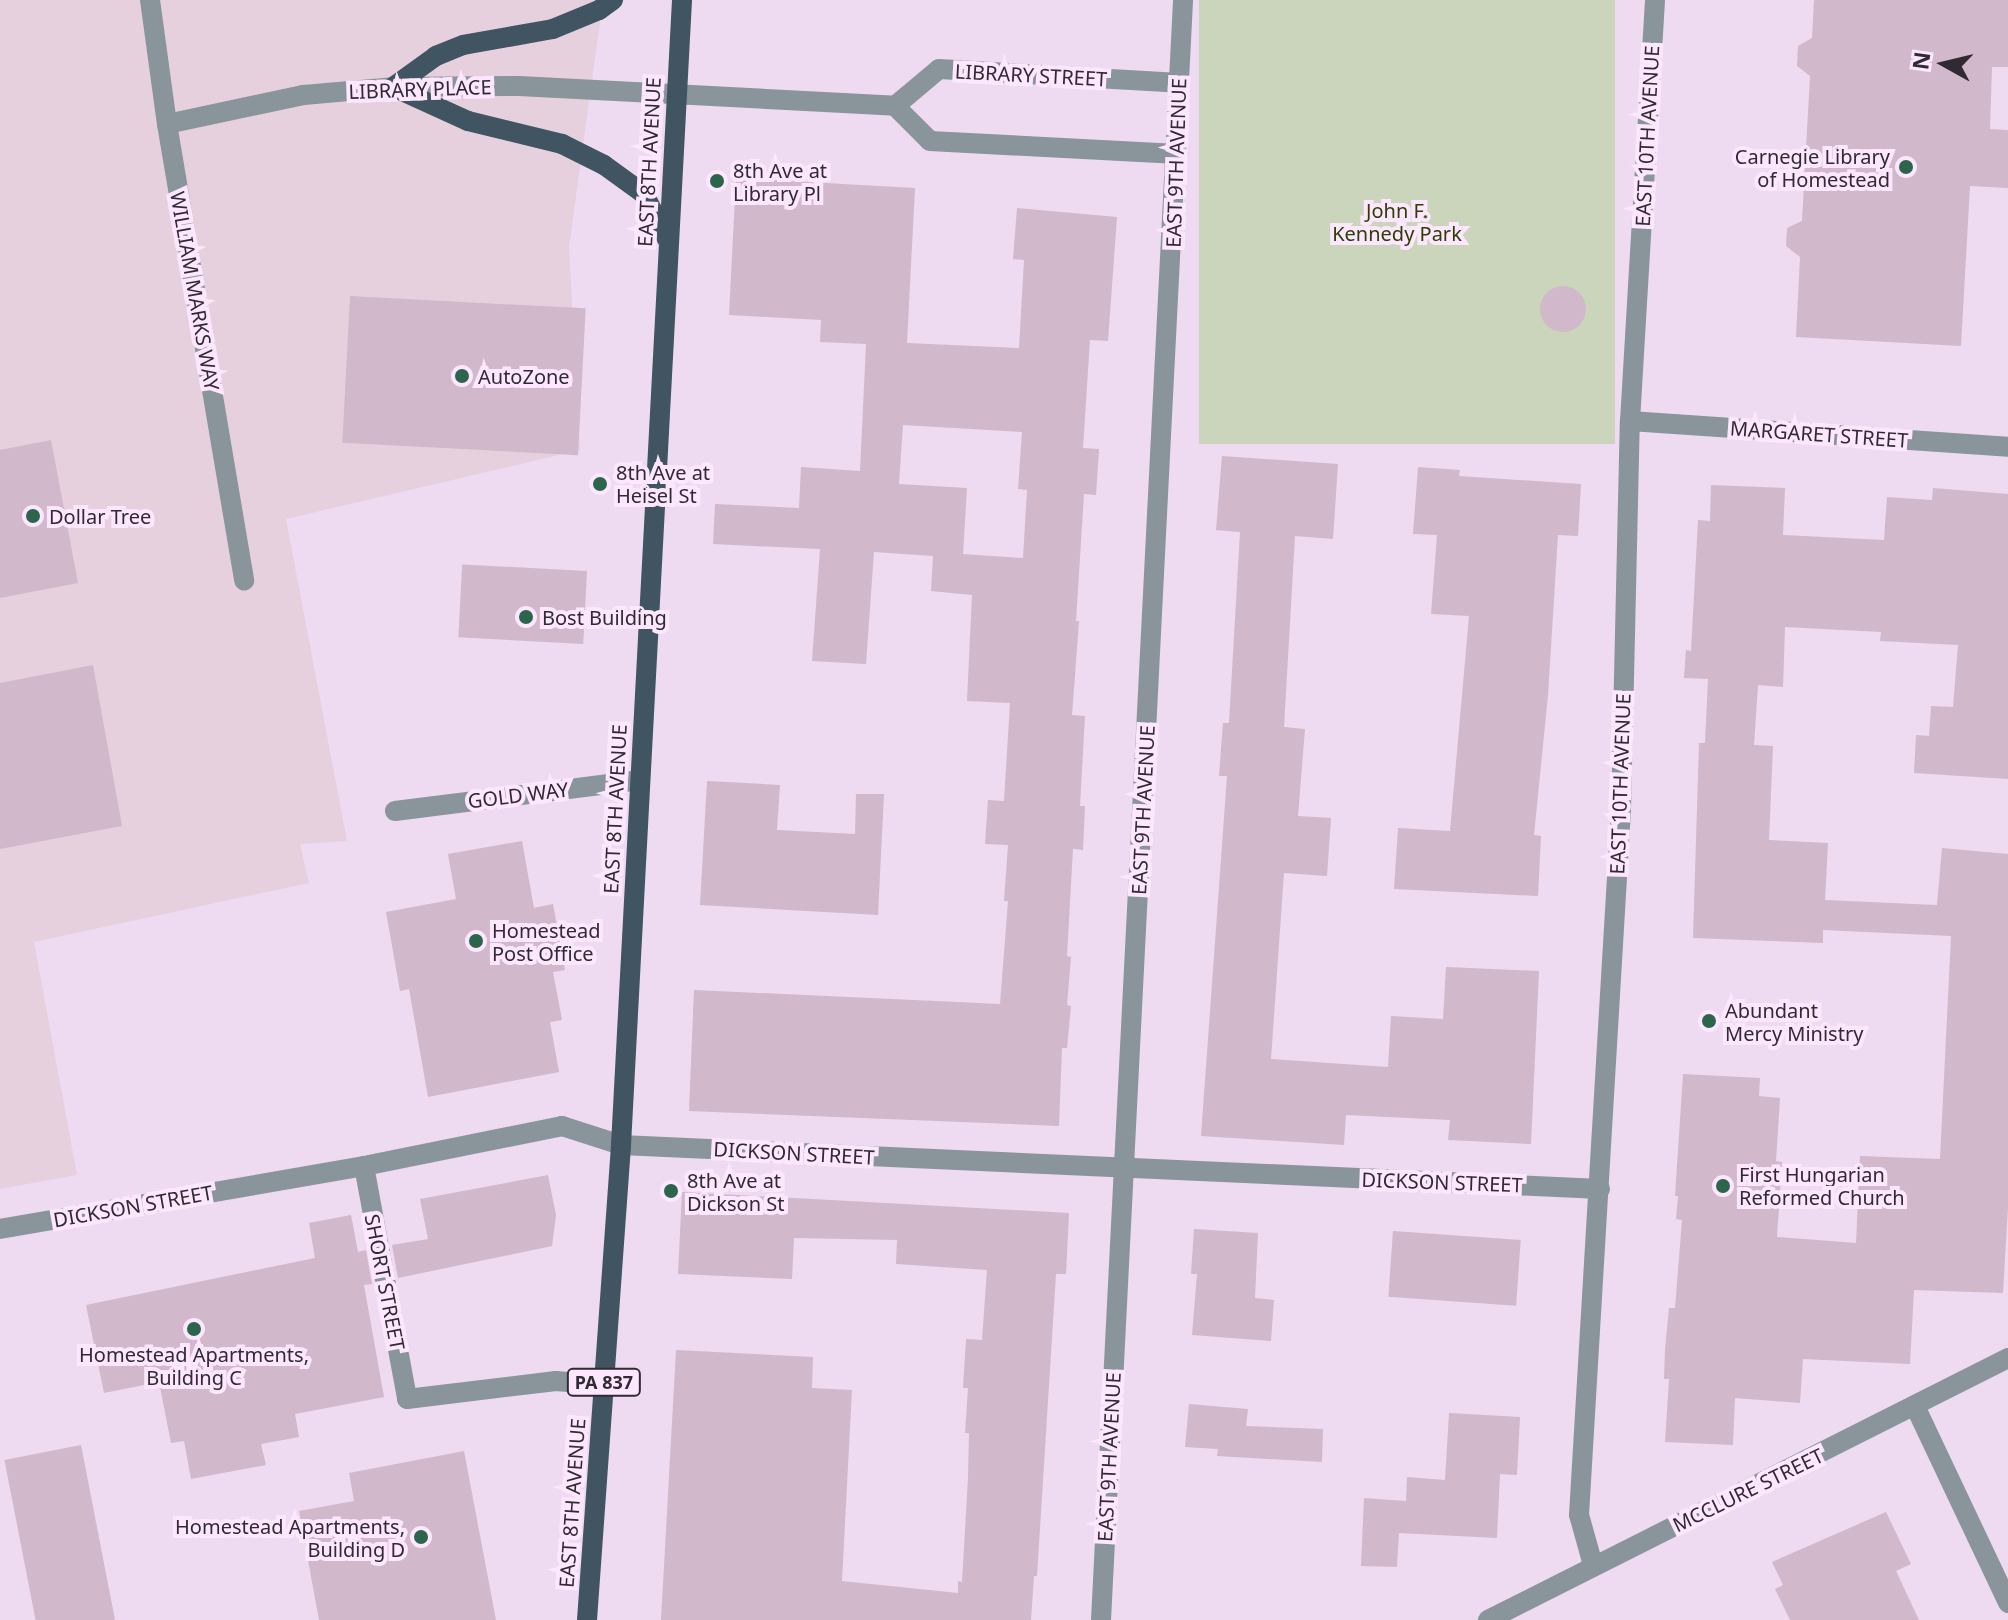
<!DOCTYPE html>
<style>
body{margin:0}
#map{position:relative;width:2008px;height:1620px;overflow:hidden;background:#eedaf1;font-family:"Noto Sans",sans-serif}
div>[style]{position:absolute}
.commercial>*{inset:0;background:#e6d0de}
.green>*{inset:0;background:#cbd5bb;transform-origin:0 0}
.building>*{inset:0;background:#d1b8cb;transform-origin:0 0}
.round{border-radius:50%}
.minor>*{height:20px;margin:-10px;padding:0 10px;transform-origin:10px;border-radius:10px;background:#89949b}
.primary>*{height:20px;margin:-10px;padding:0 10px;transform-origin:10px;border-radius:10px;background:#405461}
.dots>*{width:22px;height:22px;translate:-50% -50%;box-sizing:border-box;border:4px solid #fce7fe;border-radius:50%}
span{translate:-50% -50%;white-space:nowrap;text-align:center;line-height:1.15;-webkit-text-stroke:8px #fce7fe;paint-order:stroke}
.shield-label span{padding:2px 6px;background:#fce7fe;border:2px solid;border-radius:6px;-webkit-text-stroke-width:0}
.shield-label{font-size:18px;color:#322a33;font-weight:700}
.street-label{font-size:20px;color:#322a33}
.poi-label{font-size:20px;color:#322a33}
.right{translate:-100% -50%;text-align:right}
.left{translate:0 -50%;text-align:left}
.park-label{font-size:20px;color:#2e3d00}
.north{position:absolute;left:1904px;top:24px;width:80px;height:80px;-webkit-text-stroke:6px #fce7fe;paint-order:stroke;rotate:278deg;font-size:22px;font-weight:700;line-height:32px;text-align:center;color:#322a33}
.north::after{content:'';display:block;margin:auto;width:28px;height:36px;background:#322a33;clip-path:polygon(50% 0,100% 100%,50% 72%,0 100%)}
</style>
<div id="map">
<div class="commercial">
<div style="clip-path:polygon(0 0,603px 0,569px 247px,580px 450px,286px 519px,347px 841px,300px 844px,309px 883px,34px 942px,77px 1175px,0 1189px)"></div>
</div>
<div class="green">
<div style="left:1199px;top:0;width:416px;height:444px"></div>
</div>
<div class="building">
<div style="clip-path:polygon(1814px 0,2008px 0,2008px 67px,1992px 67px,1990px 129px,2008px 130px,2008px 188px,1970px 186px,1961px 346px,1796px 337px,1800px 257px,1786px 246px,1787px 228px,1802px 221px,1810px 76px,1797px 66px,1798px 46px,1812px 38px)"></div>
<div style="clip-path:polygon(evenodd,736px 178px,915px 188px,907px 343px,1019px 348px,1024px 260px,1013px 259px,1017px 208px,1117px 217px,1108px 341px,1090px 340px,1083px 448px,1099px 449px,1096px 495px,1084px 494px,1076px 621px,1079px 621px,1072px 715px,1085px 716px,1080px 806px,1085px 806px,1083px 850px,1073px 849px,1067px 956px,1071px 957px,1067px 1005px,1071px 1006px,1067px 1048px,1062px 1048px,1059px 1126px,689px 1111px,694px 990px,1000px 1004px,1008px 901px,1004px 901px,1008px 845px,985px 844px,988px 800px,1004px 801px,1010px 703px,967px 701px,972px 595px,931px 591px,933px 556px,874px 552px,866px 664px,812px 661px,820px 549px,713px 544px,715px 504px,799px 508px,801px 467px,860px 471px,866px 344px,820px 342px,821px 320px,729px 315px,736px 178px,903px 425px,1022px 432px,1018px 489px,1027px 490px,1023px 558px,963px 554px,967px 488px,899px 484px,903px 425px)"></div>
<div class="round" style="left:1540px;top:286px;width:46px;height:46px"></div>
<div style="left:350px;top:296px;width:236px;height:147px;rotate:3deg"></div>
<div style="clip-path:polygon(51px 440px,78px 583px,0 598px,0 450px)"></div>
<div style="clip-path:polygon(1222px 456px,1338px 464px,1333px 539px,1295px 536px,1284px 727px,1305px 729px,1298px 816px,1331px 818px,1327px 876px,1284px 873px,1271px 1059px,1388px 1067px,1391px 1016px,1443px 1019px,1446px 967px,1539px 971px,1531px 1144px,1448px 1140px,1450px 1120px,1346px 1115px,1344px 1145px,1201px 1136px,1227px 776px,1219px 776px,1223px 723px,1229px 723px,1240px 532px,1216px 530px)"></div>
<div style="clip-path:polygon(1418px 467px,1460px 470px,1459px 476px,1581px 484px,1578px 536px,1558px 535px,1548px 695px,1534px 835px,1541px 836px,1538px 896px,1394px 889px,1398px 828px,1450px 831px,1469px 616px,1431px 614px,1437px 535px,1413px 534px)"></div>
<div style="clip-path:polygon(1711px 485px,1785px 488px,1783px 535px,1884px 540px,1887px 497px,1932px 500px,1933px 488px,2008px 494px,2008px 779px,1914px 773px,1916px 735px,1929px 736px,1931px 706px,1953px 707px,1958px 645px,1880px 641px,1881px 632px,1785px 627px,1783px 687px,1758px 685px,1754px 745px,1773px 746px,1769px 840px,1828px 843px,1825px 900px,1937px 905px,1942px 848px,2008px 854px,2008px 1207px,2003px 1293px,1914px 1290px,1910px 1364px,1803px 1359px,1800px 1403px,1735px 1398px,1733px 1445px,1665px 1442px,1669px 1379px,1664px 1379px,1665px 1349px,1669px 1308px,1675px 1308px,1682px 1220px,1676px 1219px,1678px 1196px,1675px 1196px,1683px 1074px,1760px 1078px,1759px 1096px,1780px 1098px,1776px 1161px,1782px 1162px,1777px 1237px,1856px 1243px,1860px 1156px,1940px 1159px,1951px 936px,1823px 930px,1823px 943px,1693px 938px,1699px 743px,1705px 743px,1708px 679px,1684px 678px,1686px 650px,1691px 651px,1698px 520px,1710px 521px)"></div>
<div style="left:587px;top:571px;width:73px;height:125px;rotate:93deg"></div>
<div style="clip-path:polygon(93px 665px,122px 826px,0 849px,0 683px)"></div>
<div style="clip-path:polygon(707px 781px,780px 785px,777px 830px,855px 834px,856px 794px,884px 794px,878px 915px,700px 905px)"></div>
<div style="clip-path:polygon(522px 841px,534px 908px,553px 904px,565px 970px,553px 972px,562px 1020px,550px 1022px,559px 1072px,428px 1097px,409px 989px,400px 991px,386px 912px,456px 899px,448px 854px)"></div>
<div style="clip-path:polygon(548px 1175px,556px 1215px,552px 1246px,398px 1278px,392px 1245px,428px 1239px,420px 1199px)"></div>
<div style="clip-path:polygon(682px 1192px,1069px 1213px,1066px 1274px,1056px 1274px,1037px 1576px,1034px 1576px,1031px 1620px,661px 1620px,676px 1350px,813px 1357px,812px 1388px,852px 1390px,842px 1581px,958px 1593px,958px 1581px,962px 1582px,968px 1478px,969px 1433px,965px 1433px,968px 1388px,963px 1388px,966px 1339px,982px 1340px,987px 1270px,896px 1264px,897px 1240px,794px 1238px,792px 1279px,678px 1274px)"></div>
<div style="clip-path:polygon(351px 1215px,358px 1252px,366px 1250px,372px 1284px,364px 1285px,384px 1397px,295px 1414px,299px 1437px,261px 1444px,266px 1465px,191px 1479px,184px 1441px,171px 1443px,159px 1382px,104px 1393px,86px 1305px,315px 1258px,309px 1223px)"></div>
<div style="clip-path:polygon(1194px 1229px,1258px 1233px,1255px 1298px,1274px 1300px,1271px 1341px,1192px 1335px,1197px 1274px,1191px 1274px)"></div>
<div style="left:1393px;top:1231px;width:128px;height:66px;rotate:4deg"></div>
<div style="clip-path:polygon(1189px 1404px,1248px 1409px,1246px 1426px,1323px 1429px,1322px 1462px,1217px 1456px,1218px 1449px,1185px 1447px)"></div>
<div style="clip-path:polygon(1449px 1413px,1520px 1417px,1517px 1475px,1500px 1474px,1497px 1538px,1399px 1533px,1397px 1567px,1361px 1566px,1364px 1498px,1406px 1501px,1407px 1477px,1445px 1480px)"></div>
<div style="left:81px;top:1445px;width:178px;height:78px;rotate:79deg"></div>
<div style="clip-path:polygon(464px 1451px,496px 1620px,319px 1620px,299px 1511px,354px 1501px,349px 1473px)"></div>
<div style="clip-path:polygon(1886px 1512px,1911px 1564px,1896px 1571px,1919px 1620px,1790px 1620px,1775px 1589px,1783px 1585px,1772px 1562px)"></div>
</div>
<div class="minor">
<div style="left:150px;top:0;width:125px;rotate:82.2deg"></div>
<div style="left:167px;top:124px;width:463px;rotate:80.4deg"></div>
<div style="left:895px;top:106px;width:57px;rotate:-40.1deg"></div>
<div style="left:939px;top:69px;width:241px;rotate:3.3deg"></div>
<div style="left:167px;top:124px;width:140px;rotate:-12deg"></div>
<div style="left:304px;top:95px;width:89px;rotate:-5.1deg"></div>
<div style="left:393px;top:87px;width:126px;rotate:-0.5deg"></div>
<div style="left:519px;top:86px;width:377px;rotate:3deg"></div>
<div style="left:895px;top:106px;width:49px;rotate:45deg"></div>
<div style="left:930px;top:141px;width:248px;rotate:3deg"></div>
<div style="left:1630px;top:421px;width:379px;rotate:3.9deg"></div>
<div style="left:395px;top:811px;width:247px;rotate:-7.2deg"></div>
<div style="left:364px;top:1166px;width:237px;rotate:79.5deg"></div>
<div style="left:407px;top:1399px;width:150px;rotate:-6.9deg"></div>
<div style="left:556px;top:1381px;width:48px;rotate:4.8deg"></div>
<div style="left:0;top:1229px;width:369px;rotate:-9.8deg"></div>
<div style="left:364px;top:1166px;width:202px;rotate:-11.4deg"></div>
<div style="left:562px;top:1126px;width:62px;rotate:17.9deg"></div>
<div style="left:621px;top:1145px;width:980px;rotate:2.57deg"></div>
<div style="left:1915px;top:1406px;width:218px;rotate:64.7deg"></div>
<div style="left:1593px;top:1565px;width:52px;rotate:-105.6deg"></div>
<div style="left:1579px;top:1515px;width:706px;rotate:-86.59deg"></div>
<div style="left:1621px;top:810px;width:389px;rotate:-88.7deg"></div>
<div style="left:1630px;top:421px;width:422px;rotate:-86.6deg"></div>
<div style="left:1101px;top:1620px;width:1622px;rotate:-87.1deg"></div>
<div style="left:1488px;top:1620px;width:582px;rotate:-26.74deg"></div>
</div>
<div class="primary">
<div style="left:613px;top:0;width:17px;rotate:144deg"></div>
<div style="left:599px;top:10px;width:50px;rotate:157.6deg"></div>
<div style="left:553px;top:29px;width:91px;rotate:169.9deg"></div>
<div style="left:463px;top:45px;width:29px;rotate:158deg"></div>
<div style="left:436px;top:56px;width:53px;rotate:144.2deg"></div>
<div style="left:393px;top:87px;width:82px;rotate:24.4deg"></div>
<div style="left:468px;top:121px;width:97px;rotate:13.7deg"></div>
<div style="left:562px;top:144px;width:47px;rotate:26.6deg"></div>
<div style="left:604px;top:165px;width:49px;rotate:35.9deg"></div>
<div style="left:644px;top:194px;width:51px;rotate:62.9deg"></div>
<div style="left:587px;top:1620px;width:476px;rotate:-85.9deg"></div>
<div style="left:621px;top:1145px;width:1147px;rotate:-86.95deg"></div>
</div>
<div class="dots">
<div style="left:1906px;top:167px;background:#2c654c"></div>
<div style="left:717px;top:181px;background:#2c654c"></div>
<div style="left:462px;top:376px;background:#2c654c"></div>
<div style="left:600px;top:484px;background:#2c654c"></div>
<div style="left:33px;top:516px;background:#2c654c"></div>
<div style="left:526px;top:617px;background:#2c654c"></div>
<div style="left:476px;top:941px;background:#2c654c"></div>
<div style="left:1709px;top:1021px;background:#2c654c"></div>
<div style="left:1723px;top:1186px;background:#2c654c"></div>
<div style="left:671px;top:1191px;background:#2c654c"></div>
<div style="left:194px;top:1329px;background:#2c654c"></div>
<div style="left:421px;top:1537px;background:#2c654c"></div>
</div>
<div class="shield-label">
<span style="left:604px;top:1382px">PA 837</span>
</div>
<div class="street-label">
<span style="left:1031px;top:75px;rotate:3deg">LIBRARY STREET</span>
<span style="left:420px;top:89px;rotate:-2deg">LIBRARY PLACE</span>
<span style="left:1647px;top:136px;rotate:-87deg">EAST 10TH AVENUE</span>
<span style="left:649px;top:162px;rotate:-87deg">EAST 8TH AVENUE</span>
<span style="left:1176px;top:163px;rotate:-88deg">EAST 9TH AVENUE</span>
<span style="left:195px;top:291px;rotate:80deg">WILLIAM MARKS WAY</span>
<span style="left:1819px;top:434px;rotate:4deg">MARGARET STREET</span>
<span style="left:1620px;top:784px;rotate:-88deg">EAST 10TH AVENUE</span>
<span style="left:518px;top:795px;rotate:-7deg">GOLD WAY</span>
<span style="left:615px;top:809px;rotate:-87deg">EAST 8TH AVENUE</span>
<span style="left:1143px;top:810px;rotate:-87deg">EAST 9TH AVENUE</span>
<span style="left:794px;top:1153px;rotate:3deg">DICKSON STREET</span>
<span style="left:1442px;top:1182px;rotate:2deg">DICKSON STREET</span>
<span style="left:133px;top:1206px;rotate:-10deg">DICKSON STREET</span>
<span style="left:385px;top:1282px;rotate:79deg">SHORT STREET</span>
<span style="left:1109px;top:1457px;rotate:-87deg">EAST 9TH AVENUE</span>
<span style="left:1748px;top:1490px;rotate:-26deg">MCCLURE STREET</span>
<span style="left:572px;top:1503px;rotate:-86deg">EAST 8TH AVENUE</span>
</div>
<div class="poi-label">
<span class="right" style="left:1890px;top:168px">Carnegie Library<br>of Homestead</span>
<span class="left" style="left:733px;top:182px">8th Ave at<br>Library Pl</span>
<span class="left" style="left:478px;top:376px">AutoZone</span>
<span class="left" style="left:616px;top:484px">8th Ave at<br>Heisel St</span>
<span class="left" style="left:49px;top:516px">Dollar Tree</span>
<span class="left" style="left:542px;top:617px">Bost Building</span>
<span class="left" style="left:492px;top:942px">Homestead<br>Post Office</span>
<span class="left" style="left:1725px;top:1022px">Abundant<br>Mercy Ministry</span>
<span class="left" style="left:1739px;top:1186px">First Hungarian<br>Reformed Church</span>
<span class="left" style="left:687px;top:1192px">8th Ave at<br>Dickson St</span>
<span style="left:194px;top:1366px">Homestead Apartments,<br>Building C</span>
<span class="right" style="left:405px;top:1538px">Homestead Apartments,<br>Building D</span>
</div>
<div class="park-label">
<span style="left:1397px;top:222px">John F.<br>Kennedy Park</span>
</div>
<div class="north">N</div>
</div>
